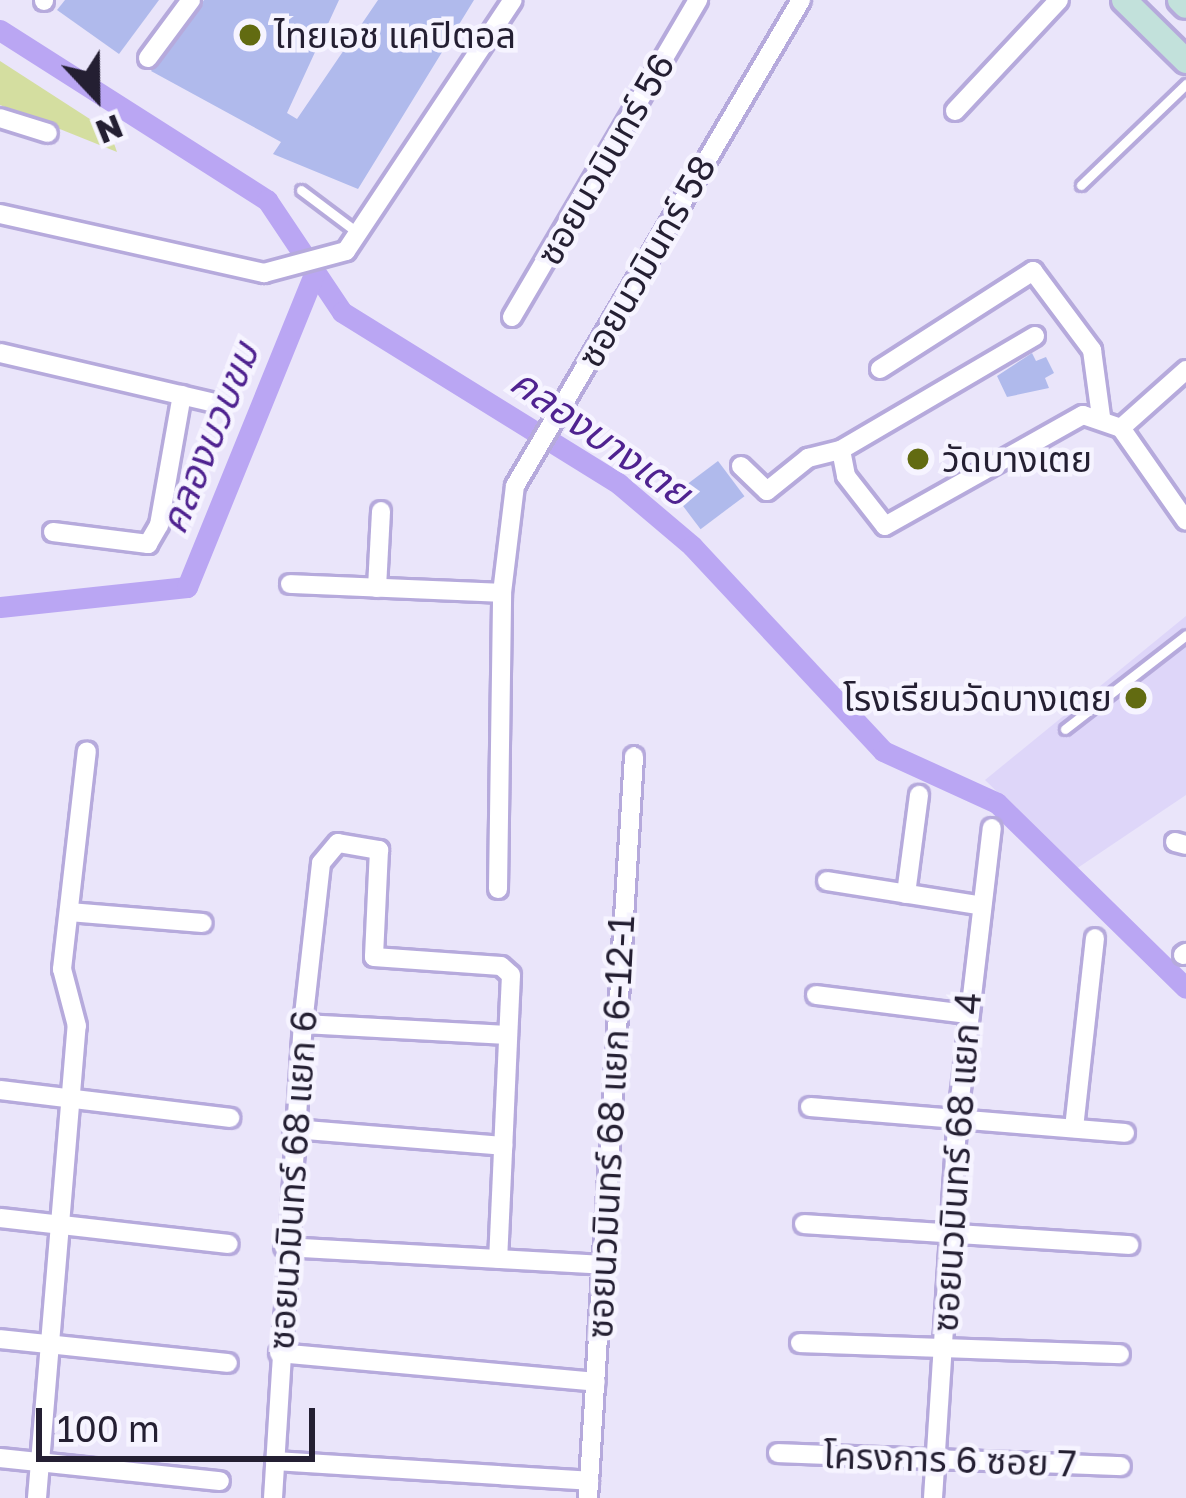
<!DOCTYPE html>
<meta charset="utf-8">
<style>
body{margin:0}
#map{position:relative;width:1186px;height:1498px;overflow:hidden;background:#eae5fa;font-family:"Golos Text","Noto Sans Thai",sans-serif}
div>[style]{position:absolute}
.built>*{inset:0;background:#ded6f9}
.green>*{inset:0;background:#d4dea0}
.canal>*{height:21px;margin:-10.5px;padding:0 10.5px;transform-origin:10.5px;border-radius:10.5px;background:#baa6f3}
.building>*{inset:0;background:#b0baec;transform-origin:0 0}
.roads{filter:drop-shadow(3px 0 #b6aadc) drop-shadow(-3px 0 #b6aadc) drop-shadow(0 3px #b6aadc) drop-shadow(0 -3px #b6aadc)}
.service>*{height:9px;margin:-4.5px;padding:0 4.5px;transform-origin:4.5px;border-radius:4.5px;background:#fff}
.minor>*{height:18px;margin:-9px;padding:0 9px;transform-origin:9px;border-radius:9px;background:#fff}
.secondary>*{height:24px;margin:-12px;padding:0 12px;transform-origin:12px;border-radius:12px;background:#c2e1db}
.dots>*{width:33px;height:33px;translate:-50% -50%;box-sizing:border-box;border:6px solid #f6f4ff;border-radius:50%}
span{translate:-50% -50%;white-space:nowrap;text-align:center;line-height:1.15;-webkit-text-stroke:9px #f6f4ff;paint-order:stroke}
.poi-label{font-size:36px;color:#241f32}
.left{translate:0 -50%;text-align:left}
.right{translate:-100% -50%;text-align:right}
.street-label{font-size:36px;color:#241f32}
.water-label{font-size:39px;color:#4f2290;font-style:italic}
.north{position:absolute;left:36px;top:36px;width:120px;height:120px;-webkit-text-stroke:9px #f6f4ff;paint-order:stroke;rotate:158deg;font-size:33px;font-weight:700;line-height:48px;text-align:center;color:#241f32}
.north::after{content:'';display:block;margin:auto;width:42px;height:54px;background:#241f32;clip-path:polygon(50% 0,100% 100%,50% 72%,0 100%)}
.scale{position:absolute;left:36px;top:1408px;width:279px;height:54px;box-sizing:border-box;border:6px solid #241f32;border-top:0;padding-left:15px;font-size:36px;line-height:42px;white-space:nowrap;color:#241f32;-webkit-text-stroke:9px #f6f4ff;paint-order:stroke}
</style>
<div id="map">
<div class="built">
<div style="clip-path:polygon(1186px 616px,1186px 795px,1076px 869px,985px 780px)"></div>
</div>
<div class="green">
<div style="clip-path:polygon(0 61px,110px 132px,117px 152px,0 105px)"></div>
</div>
<div class="canal">
<div style="left:0;top:30px;width:317px;rotate:32.5deg"></div>
<div style="left:267px;top:200px;width:135px;rotate:56.2deg"></div>
<div style="left:342px;top:312px;width:326px;rotate:31.8deg"></div>
<div style="left:619px;top:484px;width:96px;rotate:40.3deg"></div>
<div style="left:692px;top:546px;width:280px;rotate:47deg"></div>
<div style="left:883px;top:751px;width:125px;rotate:24.5deg"></div>
<div style="left:997px;top:803px;width:264px;rotate:44.4deg"></div>
<div style="left:0;top:607px;width:188px;rotate:-6.1deg"></div>
<div style="left:187px;top:587px;width:337px;rotate:-67.9deg"></div>
</div>
<div class="building">
<div style="clip-path:polygon(65px 0,159px 0,119px 54px,57px 10px)"></div>
<div style="clip-path:polygon(204px 0,339px 0,287px 113px,297px 119px,378px 0,474px 0,358px 189px,273px 154px,281px 142px,151px 71px)"></div>
<div style="clip-path:polygon(1032px 353px,1036px 361px,1046px 357px,1054px 373px,1045px 378px,1049px 388px,1007px 397px,997px 376px)"></div>
<div style="left:718px;top:461px;width:44px;height:55px;rotate:53deg"></div>
</div>
<div class="roads">
<div class="service">
<div style="left:1081px;top:185px;width:146px;rotate:-43.9deg"></div>
<div style="left:301px;top:190px;width:71px;rotate:37deg"></div>
<div style="left:1065px;top:729px;width:153px;rotate:-37.8deg"></div>
</div>
<div class="minor">
<div style="left:44px;top:1px;width:1px;rotate:-90deg"></div>
<div style="left:148px;top:58px;width:72px;rotate:-53.4deg"></div>
<div style="left:955px;top:111px;width:152px;rotate:-46.9deg"></div>
<div style="left:0;top:118px;width:50px;rotate:17.4deg"></div>
<div style="left:0;top:214px;width:271px;rotate:12.6deg"></div>
<div style="left:264px;top:273px;width:85px;rotate:-15deg"></div>
<div style="left:346px;top:251px;width:301px;rotate:-56.4deg"></div>
<div style="left:512px;top:317px;width:368px;rotate:-59.6deg"></div>
<div style="left:1035px;top:336px;width:225px;rotate:149.6deg"></div>
<div style="left:841px;top:450px;width:26px;rotate:79deg"></div>
<div style="left:846px;top:476px;width:63px;rotate:52deg"></div>
<div style="left:885px;top:526px;width:227px;rotate:-29.3deg"></div>
<div style="left:1083px;top:415px;width:40px;rotate:18.9deg"></div>
<div style="left:1121px;top:428px;width:113px;rotate:55deg"></div>
<div style="left:0;top:353px;width:217px;rotate:13.1deg"></div>
<div style="left:880px;top:369px;width:182px;rotate:-32.6deg"></div>
<div style="left:1033px;top:271px;width:99px;rotate:53.2deg"></div>
<div style="left:1092px;top:350px;width:68px;rotate:82.3deg"></div>
<div style="left:1121px;top:428px;width:87px;rotate:-41.7deg"></div>
<div style="left:741px;top:466px;width:36px;rotate:44deg"></div>
<div style="left:767px;top:491px;width:53px;rotate:-38.8deg"></div>
<div style="left:808px;top:458px;width:34px;rotate:-14deg"></div>
<div style="left:53px;top:532px;width:96px;rotate:7.2deg"></div>
<div style="left:148px;top:544px;width:22px;rotate:-60deg"></div>
<div style="left:159px;top:525px;width:132px;rotate:-80deg"></div>
<div style="left:290px;top:584px;width:212px;rotate:2.4deg"></div>
<div style="left:377px;top:588px;width:77px;rotate:-87deg"></div>
<div style="left:1175px;top:842px;width:11px;rotate:15deg"></div>
<div style="left:827px;top:881px;width:152px;rotate:9.1deg"></div>
<div style="left:498px;top:889px;width:296px;rotate:-89.2deg"></div>
<div style="left:502px;top:593px;width:108px;rotate:-83.1deg"></div>
<div style="left:515px;top:486px;width:564px;rotate:-59.52deg"></div>
<div style="left:906px;top:894px;width:100px;rotate:-82.5deg"></div>
<div style="left:69px;top:912px;width:134px;rotate:4.7deg"></div>
<div style="left:1183px;top:955px;width:4px;rotate:-34deg"></div>
<div style="left:816px;top:995px;width:152px;rotate:7.2deg"></div>
<div style="left:303px;top:1024px;width:205px;rotate:3.1deg"></div>
<div style="left:0;top:1090px;width:232px;rotate:6.9deg"></div>
<div style="left:810px;top:1107px;width:316px;rotate:4.7deg"></div>
<div style="left:1074px;top:1128px;width:191px;rotate:-83.7deg"></div>
<div style="left:293px;top:1129px;width:211px;rotate:4.6deg"></div>
<div style="left:0;top:1218px;width:230px;rotate:6.5deg"></div>
<div style="left:804px;top:1224px;width:326px;rotate:3.7deg"></div>
<div style="left:284px;top:1247px;width:320px;rotate:3.2deg"></div>
<div style="left:0;top:1339px;width:229px;rotate:6deg"></div>
<div style="left:800px;top:1343px;width:320px;rotate:2deg"></div>
<div style="left:279px;top:1353px;width:318px;rotate:5.2deg"></div>
<div style="left:778px;top:1453px;width:343px;rotate:2.2deg"></div>
<div style="left:0;top:1458px;width:221px;rotate:6deg"></div>
<div style="left:275px;top:1461px;width:315px;rotate:3.6deg"></div>
<div style="left:37px;top:1498px;width:474px;rotate:-85.2deg"></div>
<div style="left:77px;top:1026px;width:59px;rotate:-104.7deg"></div>
<div style="left:62px;top:969px;width:219px;rotate:-83.5deg"></div>
<div style="left:273px;top:1498px;width:475px;rotate:-86.4deg"></div>
<div style="left:303px;top:1024px;width:162px;rotate:-83.6deg"></div>
<div style="left:321px;top:863px;width:26px;rotate:-50deg"></div>
<div style="left:338px;top:843px;width:42px;rotate:9.7deg"></div>
<div style="left:379px;top:850px;width:107px;rotate:92.7deg"></div>
<div style="left:374px;top:957px;width:127px;rotate:4.1deg"></div>
<div style="left:501px;top:966px;width:13px;rotate:42deg"></div>
<div style="left:511px;top:975px;width:284px;rotate:92.6deg"></div>
<div style="left:588px;top:1498px;width:743px;rotate:-86.45deg"></div>
<div style="left:933px;top:1498px;width:375px;rotate:-86.3deg"></div>
<div style="left:957px;top:1124px;width:298px;rotate:-83.3deg"></div>
</div>
<div class="secondary">
<div style="left:1124px;top:0;width:87px;rotate:44.5deg"></div>
<div style="left:1180px;top:0;width:8px;rotate:45deg"></div>
</div>
</div>
<div class="dots">
<div style="left:250px;top:35px;background:#626b11"></div>
<div style="left:918px;top:459px;background:#626b11"></div>
<div style="left:1136px;top:698px;background:#626b11"></div>
</div>
<div class="poi-label">
<span class="left" style="left:274px;top:35px">ไทยเอช แคปิตอล</span>
<span class="left" style="left:942px;top:459px">วัดบางเตย</span>
<span class="right" style="left:1112px;top:698px">โรงเรียนวัดบางเตย</span>
</div>
<div class="street-label">
<span style="left:605px;top:159px;rotate:-60deg">ซอยนวมินทร์ 56</span>
<span style="left:646px;top:261px;rotate:-60deg">ซอยนวมินทร์ 58</span>
<span style="left:610px;top:1127px;rotate:-87deg">ซอยนวมินทร์ 68 แยก 6-12-1</span>
<span style="left:956px;top:1162px;rotate:-86deg">ซอยนวมินทร์ 68 แยก 4</span>
<span style="left:292px;top:1180px;rotate:-86deg">ซอยนวมินทร์ 68 แยก 6</span>
<span style="left:950px;top:1459px;rotate:2deg">โครงการ 6 ซอย 7</span>
</div>
<div class="water-label">
<span style="left:601px;top:437px;rotate:35deg">คลองบางเตย</span>
<span style="left:209px;top:438px;rotate:-68deg">คลองบวบขม</span>
</div>
<div class="north">N</div>
<div class="scale">100 m</div>
</div>
